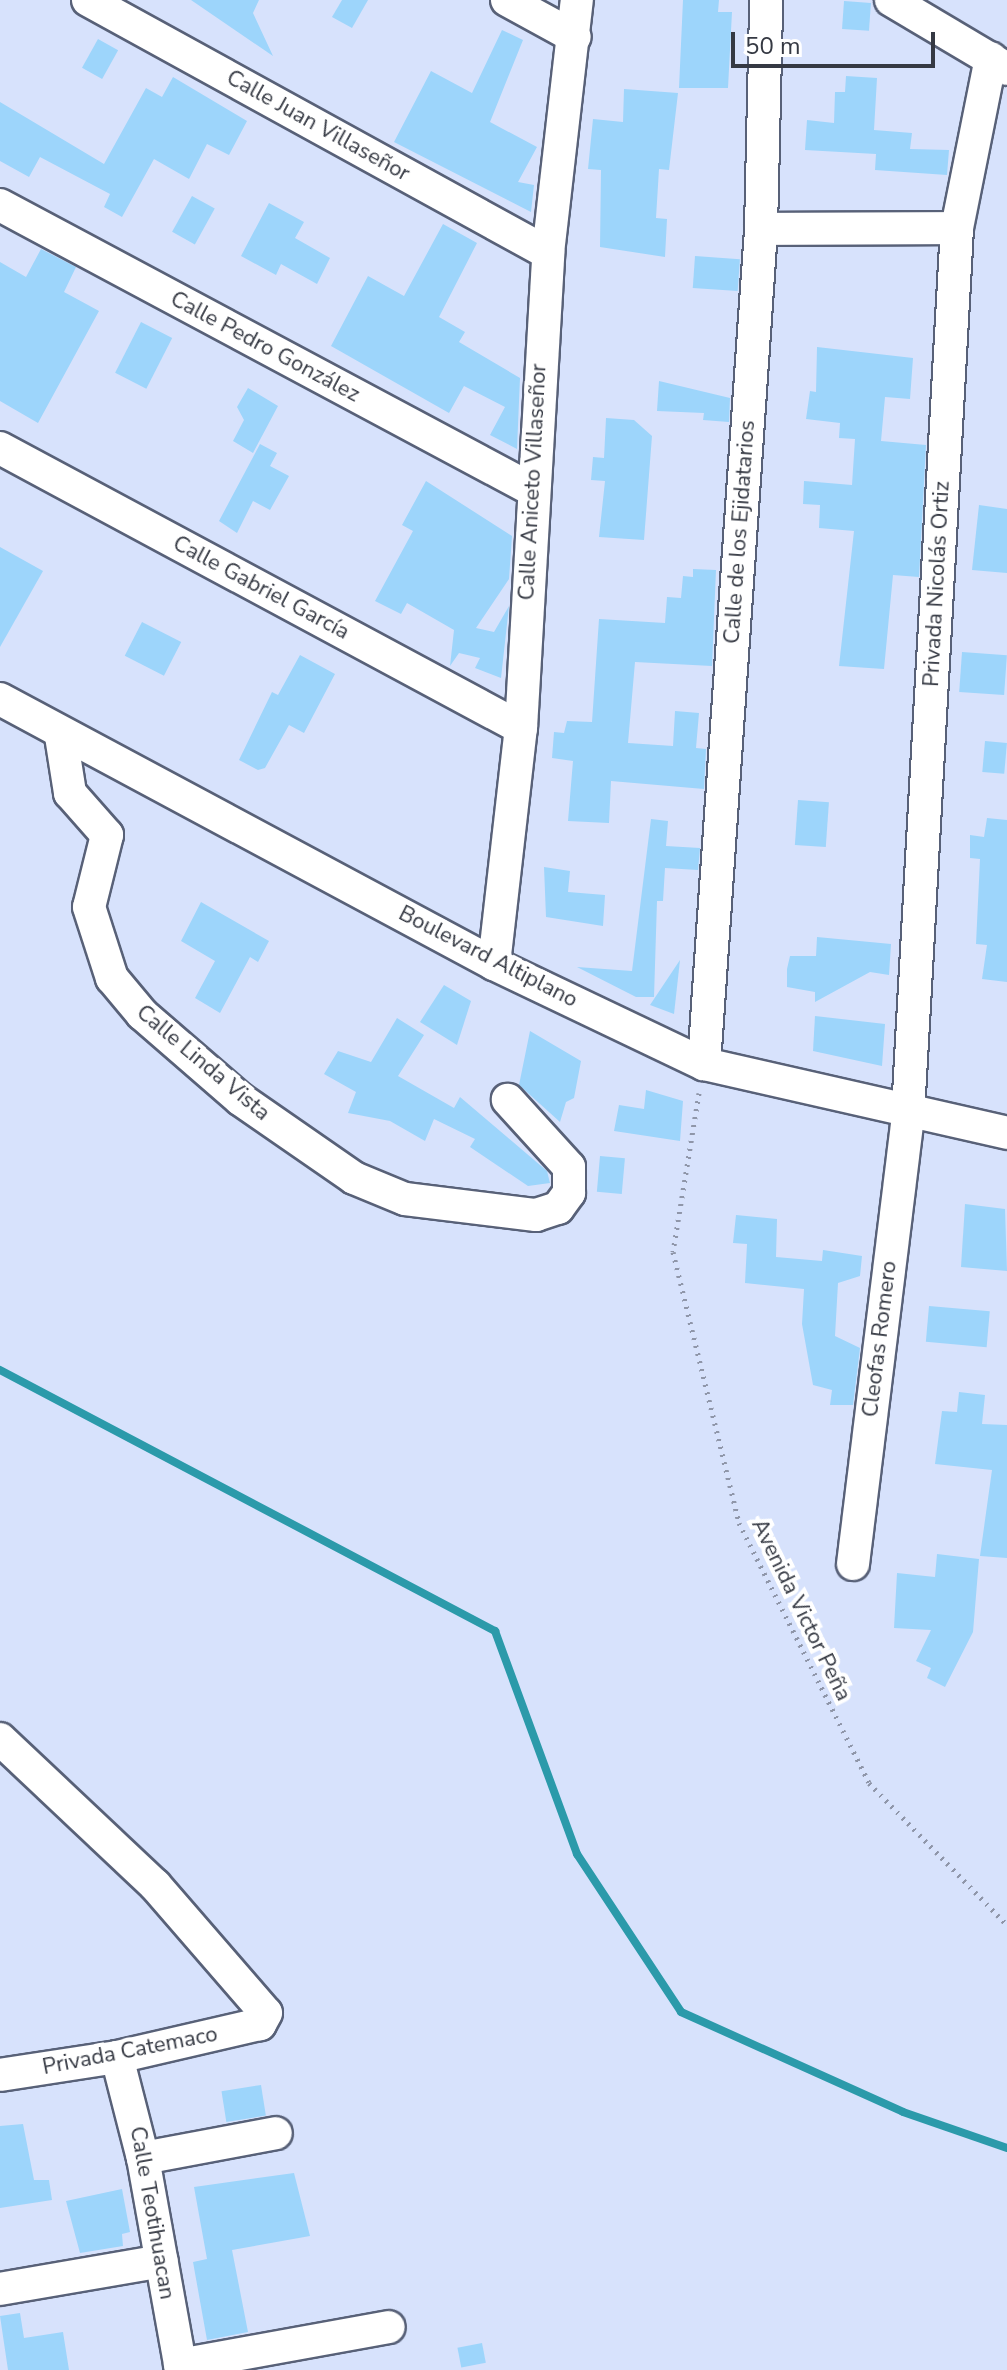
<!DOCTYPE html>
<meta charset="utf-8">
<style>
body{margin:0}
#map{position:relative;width:1007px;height:2370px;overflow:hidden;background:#d7e2fc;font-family:"Nunito Sans",sans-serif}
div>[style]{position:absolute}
.stream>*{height:8px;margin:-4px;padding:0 4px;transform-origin:4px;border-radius:4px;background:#2b9aaa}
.building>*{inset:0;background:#9dd5fb;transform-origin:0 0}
.path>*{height:5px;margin-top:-2.5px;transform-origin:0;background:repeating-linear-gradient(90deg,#8f96a9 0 2px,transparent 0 8px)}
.roads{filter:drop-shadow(2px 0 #586178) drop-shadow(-2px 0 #586178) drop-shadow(0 2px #586178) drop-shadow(0 -2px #586178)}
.minor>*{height:32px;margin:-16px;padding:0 16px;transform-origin:16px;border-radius:16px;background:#fff}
span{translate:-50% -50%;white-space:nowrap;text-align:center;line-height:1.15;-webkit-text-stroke:8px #fff;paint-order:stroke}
.street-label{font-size:22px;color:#353943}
.scale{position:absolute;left:731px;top:32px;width:204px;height:36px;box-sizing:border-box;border:4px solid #353943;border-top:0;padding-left:10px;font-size:24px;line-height:28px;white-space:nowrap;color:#353943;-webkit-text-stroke:6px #fff;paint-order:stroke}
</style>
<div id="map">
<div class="stream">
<div style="left:0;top:1370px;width:560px;rotate:27.8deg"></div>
<div style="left:495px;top:1631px;width:238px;rotate:69.8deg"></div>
<div style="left:577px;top:1854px;width:189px;rotate:56.6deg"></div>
<div style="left:681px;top:2012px;width:243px;rotate:24.2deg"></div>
<div style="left:903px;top:2112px;width:110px;rotate:19.1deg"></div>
</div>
<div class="building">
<div style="clip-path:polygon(191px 0,259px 0,253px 13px,273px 56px)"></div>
<div style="clip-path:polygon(342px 0,368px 0,352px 28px,332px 17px)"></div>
<div style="clip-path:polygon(683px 0,719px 0,718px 12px,732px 12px,728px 88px,679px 88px)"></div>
<div style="left:844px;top:1px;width:27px;height:28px;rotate:4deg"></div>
<div style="clip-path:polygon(502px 30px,523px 40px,490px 122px,537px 147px,518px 182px,534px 185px,531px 212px,394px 142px,431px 71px,472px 93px)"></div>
<div style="left:98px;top:39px;width:23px;height:33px;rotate:29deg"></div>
<div style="clip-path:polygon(846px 76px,877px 78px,874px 130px,912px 133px,910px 149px,949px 150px,947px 175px,875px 170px,876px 154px,805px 150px,807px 120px,834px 123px,835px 92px,845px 92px)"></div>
<div style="clip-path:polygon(173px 77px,247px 121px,229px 155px,207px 144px,189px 179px,154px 159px,122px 217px,104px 207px,110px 194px,40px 157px,29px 177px,0 161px,0 102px,104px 164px,146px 88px,162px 97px)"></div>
<div style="clip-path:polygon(624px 89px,678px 93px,669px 170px,659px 169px,656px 218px,667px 219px,665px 257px,600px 247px,601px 170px,588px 169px,593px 119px,623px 122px)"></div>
<div style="left:192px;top:196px;width:26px;height:41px;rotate:29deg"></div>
<div style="clip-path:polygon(269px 203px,304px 222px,295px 238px,330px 258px,317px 284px,281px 264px,276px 275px,241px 256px)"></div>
<div style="clip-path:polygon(443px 224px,477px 243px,439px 317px,465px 332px,459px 342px,520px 378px,517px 449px,490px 435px,505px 407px,464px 386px,449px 413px,331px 346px,368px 276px,404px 296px)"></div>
<div style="clip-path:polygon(41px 249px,76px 267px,64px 292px,99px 311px,38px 423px,0 401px,0 262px,26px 277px)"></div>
<div style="left:695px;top:256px;width:45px;height:32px;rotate:4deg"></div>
<div style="left:141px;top:322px;width:35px;height:57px;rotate:27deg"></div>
<div style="clip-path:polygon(817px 347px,913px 358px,910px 399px,885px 397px,881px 441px,926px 445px,919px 577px,893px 575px,884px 669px,839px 666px,854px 531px,819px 528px,820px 505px,803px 504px,804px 481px,852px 485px,855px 439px,839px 438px,840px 423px,806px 419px,810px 391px,816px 392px)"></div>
<div style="clip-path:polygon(659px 381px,730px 398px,729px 422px,703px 420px,704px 413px,657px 411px)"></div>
<div style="clip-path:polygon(248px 388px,278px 406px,253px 453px,233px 441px,244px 420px,237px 407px)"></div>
<div style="clip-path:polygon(606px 418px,634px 420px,652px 436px,644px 540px,599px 537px,605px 481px,591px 480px,593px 457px,604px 458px)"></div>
<div style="clip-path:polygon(260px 444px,277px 453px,270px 466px,289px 476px,270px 510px,253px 501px,237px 533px,219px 521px)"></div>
<div style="clip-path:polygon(426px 481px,512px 536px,509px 579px,476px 628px,494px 632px,509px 606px,501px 678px,475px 668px,480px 658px,459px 653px,450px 666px,454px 630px,407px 603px,401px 614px,375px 601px,413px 531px,402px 525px)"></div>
<div style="clip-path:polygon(979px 505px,1007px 509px,1007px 573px,972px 570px)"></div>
<div style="clip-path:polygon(0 547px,43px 571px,0 647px)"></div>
<div style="clip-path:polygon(693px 569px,716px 570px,712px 666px,635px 662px,628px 743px,673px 746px,675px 711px,699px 713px,696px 748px,706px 749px,704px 789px,611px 781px,609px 823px,568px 821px,573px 761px,552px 758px,554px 732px,564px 733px,567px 721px,592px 722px,599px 619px,665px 623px,667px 597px,681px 598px,683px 576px,693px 577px)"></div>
<div style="left:142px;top:622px;width:44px;height:38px;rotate:27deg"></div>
<div style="left:962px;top:652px;width:45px;height:40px;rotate:4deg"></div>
<div style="clip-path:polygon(300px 655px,335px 674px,304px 733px,289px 725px,265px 768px,258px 770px,239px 760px,272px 692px,278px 695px)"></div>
<div style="left:985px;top:741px;width:22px;height:31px;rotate:5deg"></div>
<div style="left:798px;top:800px;width:31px;height:45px;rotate:4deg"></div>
<div style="clip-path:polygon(987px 818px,1007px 820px,1007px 982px,982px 979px,987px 945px,976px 944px,980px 859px,970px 858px,970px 835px,984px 837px)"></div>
<div style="clip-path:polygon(651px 819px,668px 821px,666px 846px,700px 848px,698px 870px,665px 868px,663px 901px,657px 901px,654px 997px,636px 997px,577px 967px,632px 971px)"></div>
<div style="clip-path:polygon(544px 867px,570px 871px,568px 892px,605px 895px,603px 926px,546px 917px)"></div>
<div style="clip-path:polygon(201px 902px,269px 941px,258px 962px,250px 957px,220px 1013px,195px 998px,215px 961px,181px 941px)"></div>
<div style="clip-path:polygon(817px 937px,891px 944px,889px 975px,870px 972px,815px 1002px,815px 992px,787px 987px,787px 969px,790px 956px,816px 956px)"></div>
<div style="clip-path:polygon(680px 960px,674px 1014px,650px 1005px)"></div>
<div style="clip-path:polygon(444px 985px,471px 1001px,457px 1045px,420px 1022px)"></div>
<div style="clip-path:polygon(815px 1016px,885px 1024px,882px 1066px,813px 1051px)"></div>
<div style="clip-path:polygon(397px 1018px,424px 1035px,398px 1076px,454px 1108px,460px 1097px,547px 1171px,550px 1183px,528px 1186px,470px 1147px,475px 1139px,434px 1119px,425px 1141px,390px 1121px,348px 1113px,356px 1092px,324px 1074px,338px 1051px,371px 1062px)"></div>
<div style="clip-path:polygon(530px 1031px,581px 1061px,574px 1098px,566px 1102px,560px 1122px,519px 1085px)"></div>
<div style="clip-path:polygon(646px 1090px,683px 1101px,680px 1141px,614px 1131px,619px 1105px,644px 1109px)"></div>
<div style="left:600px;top:1156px;width:25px;height:36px;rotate:5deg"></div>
<div style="clip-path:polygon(965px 1204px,1005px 1209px,1007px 1271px,961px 1267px)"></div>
<div style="clip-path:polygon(736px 1215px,777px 1219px,776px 1257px,822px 1261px,823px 1250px,862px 1256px,860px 1276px,838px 1283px,835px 1336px,860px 1348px,853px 1405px,830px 1405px,832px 1390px,813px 1385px,802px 1324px,804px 1289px,745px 1283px,747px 1244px,733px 1243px)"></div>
<div style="left:929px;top:1306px;width:61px;height:36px;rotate:5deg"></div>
<div style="clip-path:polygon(959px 1392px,985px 1395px,982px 1424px,1007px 1425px,1007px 1558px,980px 1556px,992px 1470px,935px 1464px,942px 1411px,957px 1412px)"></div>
<div style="clip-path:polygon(937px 1554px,979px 1559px,973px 1632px,945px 1687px,927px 1678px,931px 1668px,916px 1661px,931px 1630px,894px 1628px,897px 1573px,935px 1577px)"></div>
<div style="left:261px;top:2085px;width:31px;height:40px;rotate:81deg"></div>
<div style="clip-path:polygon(23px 2124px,34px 2180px,49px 2180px,52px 2200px,0 2208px,0 2126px)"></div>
<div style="clip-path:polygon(294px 2173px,310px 2236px,232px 2250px,248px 2332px,207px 2340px,193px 2262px,207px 2259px,194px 2187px)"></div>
<div style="clip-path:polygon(122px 2189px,130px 2232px,122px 2234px,123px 2246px,80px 2253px,66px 2201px)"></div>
<div style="clip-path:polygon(20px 2313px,24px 2338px,63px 2332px,69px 2370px,8px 2370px,0 2316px)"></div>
<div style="left:482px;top:2343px;width:20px;height:25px;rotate:79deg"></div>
</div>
<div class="path">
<div style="left:699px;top:1093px;width:161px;rotate:99.3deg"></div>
<div style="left:673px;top:1252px;width:279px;rotate:76.3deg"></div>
<div style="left:739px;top:1523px;width:291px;rotate:63.4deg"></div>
<div style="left:869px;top:1783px;width:198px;rotate:45.8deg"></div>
</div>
<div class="roads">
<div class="minor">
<div style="left:88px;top:0;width:525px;rotate:28.81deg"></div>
<div style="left:507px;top:0;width:77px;rotate:28.6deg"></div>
<div style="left:891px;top:0;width:135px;rotate:30.7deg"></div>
<div style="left:0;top:205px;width:602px;rotate:28.14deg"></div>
<div style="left:761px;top:229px;width:196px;rotate:-0.3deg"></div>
<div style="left:0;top:448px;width:591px;rotate:28.25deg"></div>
<div style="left:0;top:699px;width:561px;rotate:28.21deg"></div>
<div style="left:494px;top:964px;width:233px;rotate:25.5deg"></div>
<div style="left:704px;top:1064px;width:311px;rotate:12.8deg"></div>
<div style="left:61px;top:736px;width:58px;rotate:81deg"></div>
<div style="left:70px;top:793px;width:56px;rotate:48.6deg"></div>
<div style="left:107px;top:835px;width:74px;rotate:104deg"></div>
<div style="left:89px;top:907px;width:75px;rotate:72.1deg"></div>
<div style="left:112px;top:978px;width:47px;rotate:50.2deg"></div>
<div style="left:142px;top:1014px;width:130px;rotate:40.9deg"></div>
<div style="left:240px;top:1099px;width:139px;rotate:34.7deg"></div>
<div style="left:354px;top:1178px;width:55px;rotate:22.4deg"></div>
<div style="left:405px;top:1199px;width:132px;rotate:7deg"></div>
<div style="left:536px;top:1215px;width:23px;rotate:-18deg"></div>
<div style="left:558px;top:1208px;width:19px;rotate:-54deg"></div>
<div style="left:569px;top:1193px;width:26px;rotate:-90deg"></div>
<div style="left:569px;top:1167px;width:91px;rotate:-132.3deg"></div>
<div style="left:494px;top:964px;width:238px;rotate:-83.5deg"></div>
<div style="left:521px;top:728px;width:476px;rotate:-86.7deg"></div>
<div style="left:548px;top:253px;width:255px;rotate:-83.5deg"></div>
<div style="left:704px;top:1064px;width:837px;rotate:-86.09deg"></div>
<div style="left:761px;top:229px;width:229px;rotate:-88.7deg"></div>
<div style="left:853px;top:1564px;width:454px;rotate:-83deg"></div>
<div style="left:908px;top:1113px;width:886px;rotate:-86.83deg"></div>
<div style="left:957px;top:228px;width:173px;rotate:-78.7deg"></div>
<div style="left:0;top:1739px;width:213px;rotate:43.3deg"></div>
<div style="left:155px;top:1885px;width:169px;rotate:49.1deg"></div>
<div style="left:266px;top:2013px;width:13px;rotate:119deg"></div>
<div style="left:260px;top:2024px;width:147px;rotate:167deg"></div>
<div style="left:117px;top:2057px;width:118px;rotate:171.3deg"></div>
<div style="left:117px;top:2057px;width:104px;rotate:75.6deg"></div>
<div style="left:143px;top:2158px;width:215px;rotate:79.8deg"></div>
<div style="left:143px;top:2158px;width:135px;rotate:-10.6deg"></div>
<div style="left:0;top:2289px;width:164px;rotate:-9.8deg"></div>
<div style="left:180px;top:2365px;width:212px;rotate:-10.3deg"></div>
</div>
</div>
<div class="street-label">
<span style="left:318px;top:126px;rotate:29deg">Calle Juan Villaseñor</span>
<span style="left:265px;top:347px;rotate:28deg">Calle Pedro González</span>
<span style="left:533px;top:482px;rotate:-87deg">Calle Aniceto Villaseñor</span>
<span style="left:740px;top:532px;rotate:-86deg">Calle de los Ejidatarios</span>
<span style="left:937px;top:584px;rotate:-87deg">Privada Nicolás Ortiz</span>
<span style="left:261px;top:588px;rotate:28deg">Calle Gabriel García</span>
<span style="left:488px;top:957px;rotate:27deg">Boulevard Altiplano</span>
<span style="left:203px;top:1063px;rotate:40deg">Calle Linda Vista</span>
<span style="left:880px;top:1339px;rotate:-83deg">Cleofas Romero</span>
<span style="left:801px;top:1610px;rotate:64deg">Avenida Victor Peña</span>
<span style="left:130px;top:2051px;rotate:-11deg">Privada Catemaco</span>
<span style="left:152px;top:2213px;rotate:80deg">Calle Teotihuacan</span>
</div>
<div class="scale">50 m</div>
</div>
